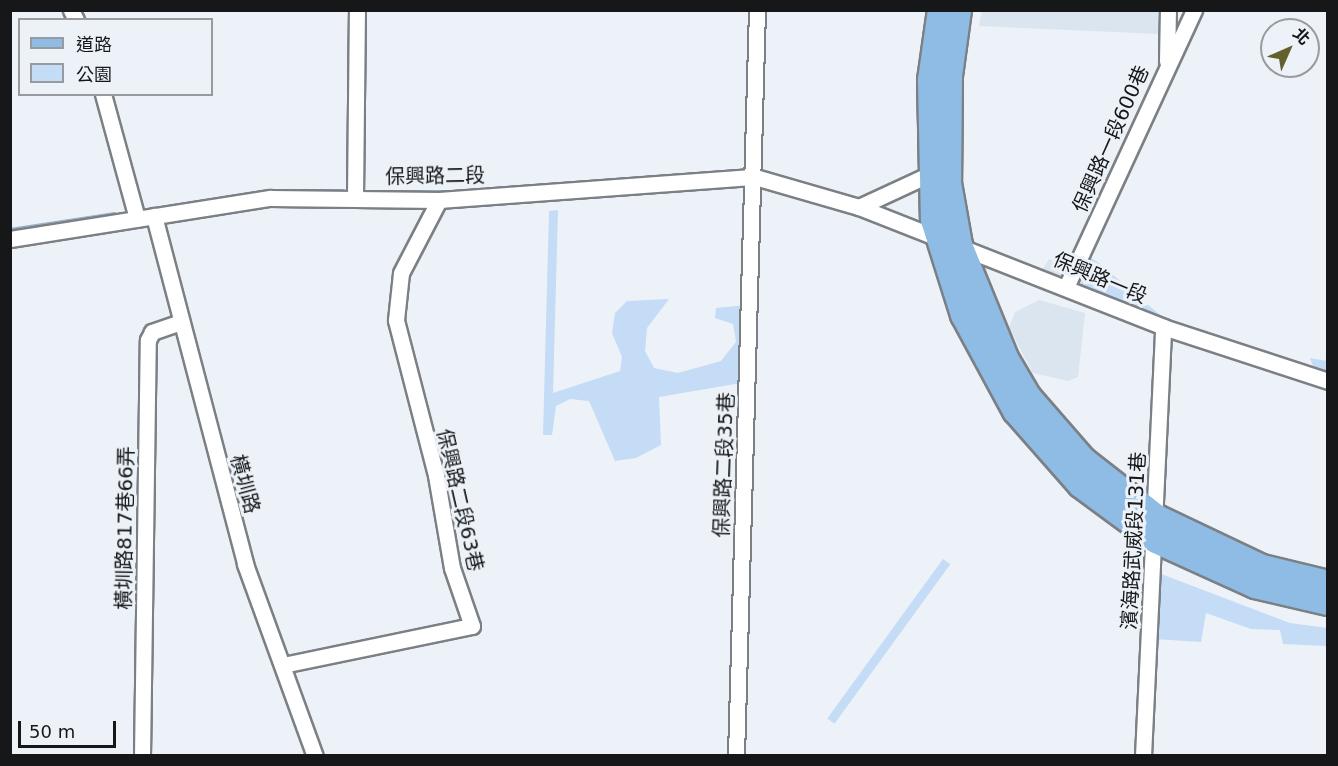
<!DOCTYPE html>
<meta charset="utf-8">
<style>
body{margin:0}
#map{position:relative;width:1338px;height:766px;overflow:hidden;background:#edf2f8;font-family:"DejaVu Sans","Noto Sans TC",sans-serif}
div>[style]{position:absolute}
.built>*{inset:0;background:#dae5f0}
.green>*{inset:0;background:#c4dcf5;transform-origin:0 0}
.stream>*{height:4px;margin:-2px;padding:0 2px;transform-origin:2px;border-radius:2px;background:#99b0c8}
.roads{filter:drop-shadow(2px 0 #7b8085) drop-shadow(-2px 0 #7b8085) drop-shadow(0 2px #7b8085) drop-shadow(0 -2px #7b8085)}
.minor>*{height:15px;margin:-7.5px;padding:0 7.5px;transform-origin:7.5px;border-radius:7.5px;background:#fff}
.primary>*{height:24px;margin:-12px;padding:0 12px;transform-origin:12px;border-radius:12px;background:#8fbce5}
span{translate:-50% -50%;white-space:nowrap;text-align:center;line-height:1.15;-webkit-text-stroke:6px #edf2f8;paint-order:stroke}
.street-label{font-size:20px;color:#151719}
.frame{position:absolute;inset:0;border:12px solid #151719;pointer-events:none}
.legend{position:absolute;left:18px;top:18px;width:195px;height:78px;box-sizing:border-box;background:#edf2f8;border:2px solid #979a9f;margin:0;padding:8px 10px;list-style:none;font-size:18px;color:#151719}
.legend li{display:flex;align-items:center;gap:12px;height:30px}
.legend b{width:30px;border:2px solid #979a9f}
.north{position:absolute;left:1260px;top:18px;width:60px;height:60px;box-sizing:border-box;background:#edf2f8;border:2px solid #979a9f;border-radius:50%;rotate:45deg;font-size:16px;font-weight:700;line-height:24px;text-align:center;color:#151719}
.north::after{content:'';display:block;margin:auto;width:21px;height:27px;background:#63602d;clip-path:polygon(50% 0,100% 100%,50% 72%,0 100%)}
.scale{position:absolute;left:18px;top:721px;width:98px;height:27px;box-sizing:border-box;border:3px solid #151719;border-top:0;padding-left:8px;font-size:18px;line-height:21px;white-space:nowrap;color:#151719;-webkit-text-stroke:4px #edf2f8;paint-order:stroke}
</style>
<div id="map">
<div class="built">
<div style="clip-path:polygon(982px 10px,1160px 11px,1159px 34px,979px 26px)"></div>
<div style="clip-path:polygon(1049px 259px,1070px 267px,1066px 284px,1038px 276px)"></div>
<div style="clip-path:polygon(1039px 300px,1085px 313px,1078px 377px,1068px 381px,1033px 373px,1009px 328px,1015px 312px)"></div>
</div>
<div class="green">
<div style="clip-path:polygon(558px 210px,553px 393px,620px 371px,622px 357px,612px 333px,615px 313px,627px 301px,669px 299px,647px 328px,645px 351px,654px 368px,678px 373px,721px 361px,736px 342px,733px 324px,715px 318px,716px 308px,748px 305px,741px 383px,659px 397px,661px 445px,636px 458px,615px 461px,589px 401px,570px 399px,556px 406px,552px 435px,543px 435px,549px 211px)"></div>
<div style="clip-path:polygon(1088px 256px,1099px 263px,1166px 320px,1079px 289px)"></div>
<div style="clip-path:polygon(1310px 358px,1327px 361px,1327px 371px,1313px 366px)"></div>
<div style="left:943px;top:559px;width:9px;height:197px;rotate:36deg"></div>
<div style="clip-path:polygon(1156px 572px,1290px 623px,1327px 628px,1327px 646px,1283px 644px,1280px 630px,1251px 629px,1206px 613px,1201px 642px,1154px 639px)"></div>
</div>
<div class="stream">
<div style="left:278px;top:191px;width:65px"></div>
<div style="left:372px;top:192px;width:83px"></div>
<div style="left:10px;top:230px;width:106px;rotate:-8.7deg"></div>
</div>
<div class="roads">
<div class="minor">
<div style="left:71px;top:10px;width:11px;rotate:63deg"></div>
<div style="left:1167px;top:61px;width:51px;rotate:-88.9deg"></div>
<div style="left:103px;top:94px;width:129px;rotate:74.7deg"></div>
<div style="left:355px;top:197px;width:187px;rotate:-89.4deg"></div>
<div style="left:859px;top:207px;width:78px;rotate:-24.9deg"></div>
<div style="left:154px;top:216px;width:360px;rotate:75.3deg"></div>
<div style="left:245px;top:564px;width:204px;rotate:70deg"></div>
<div style="left:10px;top:239px;width:263px;rotate:-9deg"></div>
<div style="left:270px;top:198px;width:169px;rotate:0.7deg"></div>
<div style="left:439px;top:200px;width:317px;rotate:-4.2deg"></div>
<div style="left:755px;top:177px;width:108px;rotate:16.1deg"></div>
<div style="left:859px;top:207px;width:327px;rotate:21.5deg"></div>
<div style="left:1163px;top:327px;width:174px;rotate:18.1deg"></div>
<div style="left:1067px;top:285px;width:303px;rotate:-65.2deg"></div>
<div style="left:283px;top:665px;width:193px;rotate:-11.7deg"></div>
<div style="left:472px;top:626px;width:61px;rotate:-109deg"></div>
<div style="left:452px;top:568px;width:94px;rotate:-99.8deg"></div>
<div style="left:436px;top:475px;width:160px;rotate:-104.5deg"></div>
<div style="left:396px;top:320px;width:47px;rotate:-83.9deg"></div>
<div style="left:401px;top:273px;width:82px;rotate:-62.5deg"></div>
<div style="left:142px;top:756px;width:416px;rotate:-89.2deg"></div>
<div style="left:148px;top:340px;width:9px;rotate:-63deg"></div>
<div style="left:152px;top:332px;width:31px;rotate:-19deg"></div>
<div style="left:736px;top:756px;width:746px;rotate:-88.39deg"></div>
<div style="left:1143px;top:756px;width:429px;rotate:-87.3deg"></div>
</div>
<div class="primary">
<div style="left:940px;top:10px;width:71px;rotate:98.1deg"></div>
<div style="left:930px;top:80px;width:140px;rotate:88.8deg"></div>
<div style="left:933px;top:220px;width:100px;rotate:72.5deg"></div>
<div style="left:963px;top:315px;width:109px;rotate:61.6deg"></div>
<div style="left:1015px;top:411px;width:98px;rotate:48.7deg"></div>
<div style="left:1080px;top:485px;width:94px;rotate:36.4deg"></div>
<div style="left:1156px;top:541px;width:109px;rotate:24.4deg"></div>
<div style="left:1255px;top:586px;width:75px;rotate:13.1deg"></div>
<div style="left:959px;top:10px;width:67px;rotate:97.8deg"></div>
<div style="left:950px;top:76px;width:107px;rotate:90.5deg"></div>
<div style="left:949px;top:183px;width:63px;rotate:79.9deg"></div>
<div style="left:960px;top:245px;width:122px;rotate:67.8deg"></div>
<div style="left:1006px;top:358px;width:45px;rotate:59.5deg"></div>
<div style="left:1029px;top:397px;width:84px;rotate:48.9deg"></div>
<div style="left:1084px;top:460px;width:93px;rotate:38deg"></div>
<div style="left:1157px;top:517px;width:116px;rotate:25.5deg"></div>
<div style="left:1262px;top:567px;width:68px;rotate:13.6deg"></div>
</div>
</div>
<div class="street-label">
<span style="left:1111px;top:139px;rotate:-66deg">保興路一段600巷</span>
<span style="left:435px;top:176px;rotate:-1deg">保興路二段</span>
<span style="left:1100px;top:278px;rotate:23deg">保興路一段</span>
<span style="left:724px;top:465px;rotate:-88deg">保興路二段35巷</span>
<span style="left:245px;top:484px;rotate:75deg">橫圳路</span>
<span style="left:460px;top:500px;rotate:77deg">保興路二段63巷</span>
<span style="left:125px;top:528px;rotate:-89deg">橫圳路817巷66弄</span>
<span style="left:1134px;top:541px;rotate:-87deg">濱海路武威段131巷</span>
</div>
<div class="frame"></div>
<ul class="legend">
<li><b style="height:8px;background:#8fbce5"></b>道路</li>
<li><b style="height:16px;background:#c4dcf5"></b>公園</li>
</ul>
<div class="north">北</div>
<div class="scale">50 m</div>
</div>
